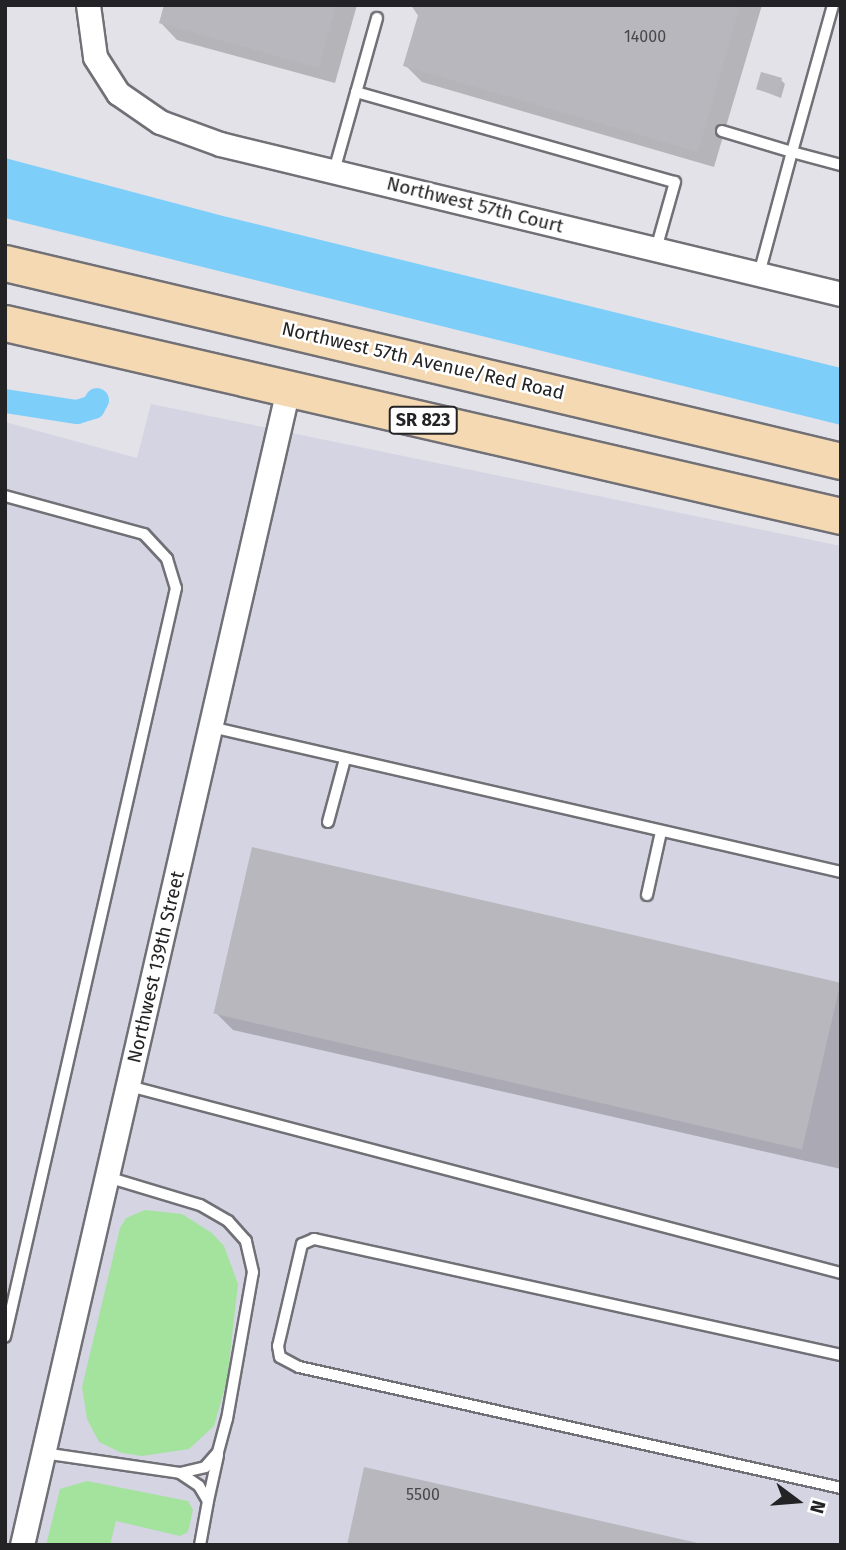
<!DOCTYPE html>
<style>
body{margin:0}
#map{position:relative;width:846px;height:1550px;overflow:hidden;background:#e2e2e8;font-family:"Fira Sans",sans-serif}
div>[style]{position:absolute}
.built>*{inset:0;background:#d5d4e2}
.green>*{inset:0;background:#a3e39e}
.water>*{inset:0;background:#7ecefa}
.shadow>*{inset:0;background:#0003}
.canal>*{height:24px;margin:-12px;padding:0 12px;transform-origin:12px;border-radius:12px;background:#7ecefa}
.building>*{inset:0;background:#b7b7bd;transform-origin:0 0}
.roads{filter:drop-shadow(2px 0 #707076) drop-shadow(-2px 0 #707076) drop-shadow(0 2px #707076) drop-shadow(0 -2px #707076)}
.service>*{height:10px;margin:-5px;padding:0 5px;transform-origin:5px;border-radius:5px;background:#fff}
.minor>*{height:23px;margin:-11.5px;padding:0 11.5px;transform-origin:11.5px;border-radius:11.5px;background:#fff}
.primary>*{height:35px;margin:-17.5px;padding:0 17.5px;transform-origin:17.5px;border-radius:17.5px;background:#f4d9b2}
span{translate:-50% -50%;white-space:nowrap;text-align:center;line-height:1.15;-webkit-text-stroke:5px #fff;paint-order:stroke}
.number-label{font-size:16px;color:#48484b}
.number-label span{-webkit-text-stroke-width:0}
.shield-label span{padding:2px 5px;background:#fff;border:2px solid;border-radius:5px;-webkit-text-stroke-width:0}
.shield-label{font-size:18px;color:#232325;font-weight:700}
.street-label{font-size:19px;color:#232325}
.frame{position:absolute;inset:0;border:7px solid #232325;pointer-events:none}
.north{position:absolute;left:762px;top:1466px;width:70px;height:70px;-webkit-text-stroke:5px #fff;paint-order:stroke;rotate:106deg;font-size:19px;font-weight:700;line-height:28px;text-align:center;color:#232325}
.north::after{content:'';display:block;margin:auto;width:24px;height:32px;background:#232325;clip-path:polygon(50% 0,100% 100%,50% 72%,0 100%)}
</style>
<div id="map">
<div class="built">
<div style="clip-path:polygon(151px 404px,841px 546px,841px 1545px,5px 1545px,5px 422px,137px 458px)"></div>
</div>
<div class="green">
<div style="clip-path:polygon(145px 1210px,182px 1214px,212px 1233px,224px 1246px,238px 1284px,227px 1380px,214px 1426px,189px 1449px,142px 1456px,122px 1453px,99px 1442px,87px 1419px,82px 1387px,120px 1228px,126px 1218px)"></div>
<div style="clip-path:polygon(87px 1481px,188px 1501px,193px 1510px,188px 1532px,180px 1536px,116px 1521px,110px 1545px,46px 1545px,60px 1489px)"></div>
</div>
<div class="water">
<div style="clip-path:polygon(5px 158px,223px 216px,841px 368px,841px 425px,5px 218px)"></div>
</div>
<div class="shadow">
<div style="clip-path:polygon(166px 5px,357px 5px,335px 83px,177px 40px,161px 23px)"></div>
<div style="clip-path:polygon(411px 5px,762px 5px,714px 167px,422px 82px,405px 65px,419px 17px)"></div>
<div style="clip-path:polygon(781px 80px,785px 84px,781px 98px,758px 89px)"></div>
<div style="clip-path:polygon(841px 983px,841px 1169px,233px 1030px,216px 1013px)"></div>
</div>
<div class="canal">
<div style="left:5px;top:401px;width:73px;rotate:8.7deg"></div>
<div style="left:77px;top:412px;width:17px;rotate:-17deg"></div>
<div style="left:93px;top:407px;width:8px;rotate:-60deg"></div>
</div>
<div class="building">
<div style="clip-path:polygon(164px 5px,336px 5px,319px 68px,159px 23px)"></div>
<div style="clip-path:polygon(409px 5px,740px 5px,698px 152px,403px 66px,419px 12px)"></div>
<div style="left:761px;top:72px;width:22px;height:18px;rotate:16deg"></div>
<div style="left:252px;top:847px;width:604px;height:171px;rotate:13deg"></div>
<div style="clip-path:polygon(364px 1467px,702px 1544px,702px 1545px,347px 1545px)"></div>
</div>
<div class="roads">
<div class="service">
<div style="left:356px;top:92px;width:331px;rotate:15.8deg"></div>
<div style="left:675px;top:182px;width:70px;rotate:105.8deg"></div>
<div style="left:722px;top:131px;width:73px;rotate:16.7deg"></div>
<div style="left:792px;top:152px;width:153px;rotate:-74.4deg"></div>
<div style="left:334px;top:171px;width:159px;rotate:-74.3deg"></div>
<div style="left:759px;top:274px;width:126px;rotate:-74.9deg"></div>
<div style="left:792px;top:152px;width:51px;rotate:14.9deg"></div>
<div style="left:5px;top:496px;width:144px;rotate:15.3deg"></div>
<div style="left:144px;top:534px;width:34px;rotate:47deg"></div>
<div style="left:167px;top:559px;width:30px;rotate:73deg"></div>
<div style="left:176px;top:588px;width:768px;rotate:102.86deg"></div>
<div style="left:211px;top:727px;width:646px;rotate:12.96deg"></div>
<div style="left:328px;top:822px;width:65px;rotate:-74.9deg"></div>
<div style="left:647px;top:895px;width:65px;rotate:-77.5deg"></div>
<div style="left:129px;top:1086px;width:736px;rotate:14.72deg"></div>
<div style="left:841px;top:1355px;width:540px;rotate:-167.59deg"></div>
<div style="left:314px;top:1239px;width:13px;rotate:157deg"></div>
<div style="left:302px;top:1244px;width:105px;rotate:103.2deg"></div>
<div style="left:278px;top:1346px;width:11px;rotate:80deg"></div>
<div style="left:280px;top:1357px;width:21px;rotate:28deg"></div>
<div style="left:299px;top:1367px;width:555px;rotate:12.58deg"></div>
<div style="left:43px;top:1453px;width:138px;rotate:8.3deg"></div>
<div style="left:180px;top:1473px;width:26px;rotate:-13deg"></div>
<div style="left:205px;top:1467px;width:20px;rotate:-49deg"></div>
<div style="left:218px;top:1452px;width:34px;rotate:-75deg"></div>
<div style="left:227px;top:1419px;width:149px;rotate:-80deg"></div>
<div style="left:253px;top:1272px;width:32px;rotate:-103deg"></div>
<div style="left:246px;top:1241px;width:27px;rotate:-132deg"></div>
<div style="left:228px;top:1221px;width:32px;rotate:-150deg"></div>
<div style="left:200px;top:1205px;width:97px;rotate:-163.2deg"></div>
<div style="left:180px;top:1473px;width:23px;rotate:34deg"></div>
<div style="left:199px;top:1486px;width:17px;rotate:59deg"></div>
<div style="left:208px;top:1501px;width:45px;rotate:100.3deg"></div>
<div style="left:208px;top:1501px;width:47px;rotate:-77.7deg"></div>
</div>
<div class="minor">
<div style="left:88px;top:5px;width:52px;rotate:82.3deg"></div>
<div style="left:95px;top:57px;width:43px;rotate:57.4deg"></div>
<div style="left:118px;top:93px;width:51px;rotate:34.6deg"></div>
<div style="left:160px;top:122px;width:64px;rotate:20.1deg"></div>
<div style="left:220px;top:144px;width:639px;rotate:13.58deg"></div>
<div style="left:22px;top:1545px;width:1186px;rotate:-77.04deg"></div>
</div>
<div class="primary">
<div style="left:5px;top:263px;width:859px;rotate:13.32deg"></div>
<div style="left:5px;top:323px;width:858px;rotate:13deg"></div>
</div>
</div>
<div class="number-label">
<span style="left:645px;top:37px">14000</span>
<span style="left:423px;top:1495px">5500</span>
</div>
<div class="shield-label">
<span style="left:423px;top:420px">SR 823</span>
</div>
<div class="street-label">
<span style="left:475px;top:205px;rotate:14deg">Northwest 57th Court</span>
<span style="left:423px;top:361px;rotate:13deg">Northwest 57th Avenue/Red Road</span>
<span style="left:156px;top:967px;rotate:-77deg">Northwest 139th Street</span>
</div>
<div class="frame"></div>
<div class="north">N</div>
</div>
